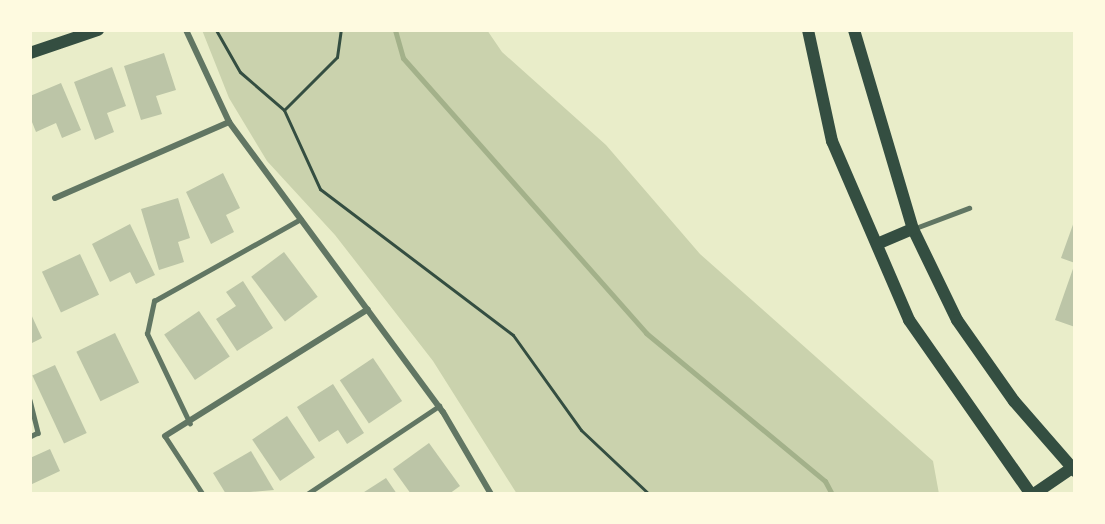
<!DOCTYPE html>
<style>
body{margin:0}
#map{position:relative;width:1105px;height:524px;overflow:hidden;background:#e9edc9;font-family:Poppins,sans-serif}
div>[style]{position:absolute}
.green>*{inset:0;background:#cad2ad}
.stream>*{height:5px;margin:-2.5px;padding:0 2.5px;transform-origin:2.5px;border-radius:2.5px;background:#a3b18a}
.building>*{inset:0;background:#bcc5a7;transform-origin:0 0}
.path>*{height:3px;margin:-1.5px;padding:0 1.5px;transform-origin:1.5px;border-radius:1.5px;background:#344e41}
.service>*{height:4.5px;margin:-2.25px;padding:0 2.25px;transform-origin:2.25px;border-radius:2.25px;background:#617663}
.minor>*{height:6px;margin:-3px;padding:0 3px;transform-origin:3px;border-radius:3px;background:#617663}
.secondary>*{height:12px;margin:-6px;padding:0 6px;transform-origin:6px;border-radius:6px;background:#344e41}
span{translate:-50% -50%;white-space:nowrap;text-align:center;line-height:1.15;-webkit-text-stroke:6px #fefae0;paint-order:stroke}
.frame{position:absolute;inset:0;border:32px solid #fefae0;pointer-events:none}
</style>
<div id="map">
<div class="green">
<div style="clip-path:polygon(202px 30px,487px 30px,502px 52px,606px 145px,700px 254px,933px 461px,939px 494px,517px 494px,433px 361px,335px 235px,267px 161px,229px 98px)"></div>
</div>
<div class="stream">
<div style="left:395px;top:30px;width:29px;rotate:74deg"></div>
<div style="left:403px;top:58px;width:367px;rotate:48.5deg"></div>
<div style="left:646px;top:333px;width:232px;rotate:39.6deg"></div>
<div style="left:825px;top:481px;width:15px;rotate:62deg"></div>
</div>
<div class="building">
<div style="clip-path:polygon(164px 53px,176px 90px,156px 96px,162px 114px,141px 120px,124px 66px)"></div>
<div style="clip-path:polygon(112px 67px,126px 106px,107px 113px,114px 132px,95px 140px,74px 82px)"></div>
<div style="clip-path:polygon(61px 83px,81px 130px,62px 138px,56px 123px,36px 132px,30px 117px,30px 96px)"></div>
<div style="clip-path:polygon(223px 173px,240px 208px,226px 215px,234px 232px,211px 244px,186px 192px)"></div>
<div style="clip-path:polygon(178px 198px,190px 238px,178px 242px,184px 262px,159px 270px,141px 209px)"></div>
<div style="clip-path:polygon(1075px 219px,1075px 327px,1055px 320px,1075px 263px,1061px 258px)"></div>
<div style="clip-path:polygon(130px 224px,155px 275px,136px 284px,130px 272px,110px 282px,92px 244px)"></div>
<div style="left:284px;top:252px;width:56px;height:41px;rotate:53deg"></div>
<div style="left:80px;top:254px;width:45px;height:42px;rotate:65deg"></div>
<div style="clip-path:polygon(243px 281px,273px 328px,237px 351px,216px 319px,236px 306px,226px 292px)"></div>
<div style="left:199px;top:311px;width:55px;height:42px;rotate:56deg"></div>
<div style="clip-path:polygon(30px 312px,42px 338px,30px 344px)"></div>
<div style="left:115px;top:333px;width:55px;height:43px;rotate:64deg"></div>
<div style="left:373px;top:358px;width:52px;height:40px;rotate:56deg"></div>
<div style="left:55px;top:365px;width:75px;height:25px;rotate:65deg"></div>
<div style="clip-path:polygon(333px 384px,364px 433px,347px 444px,338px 430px,319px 442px,297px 407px)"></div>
<div style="left:287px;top:416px;width:50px;height:42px;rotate:56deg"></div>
<div style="clip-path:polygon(429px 443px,460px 486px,449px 494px,411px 494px,393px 469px)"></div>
<div style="clip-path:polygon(50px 449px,60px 471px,30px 485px,30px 458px)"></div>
<div style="clip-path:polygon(251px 451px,274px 490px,226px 494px,213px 473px)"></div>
<div style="clip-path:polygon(386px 478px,397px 494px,361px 494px)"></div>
</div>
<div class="path">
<div style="left:216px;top:30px;width:48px;rotate:60.3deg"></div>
<div style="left:240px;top:72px;width:58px;rotate:40.8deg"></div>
<div style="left:284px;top:110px;width:75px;rotate:-45deg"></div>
<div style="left:337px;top:57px;width:27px;rotate:-82deg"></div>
<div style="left:284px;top:110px;width:87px;rotate:65.5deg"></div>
<div style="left:320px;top:189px;width:242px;rotate:37.1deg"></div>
<div style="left:513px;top:335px;width:117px;rotate:54.4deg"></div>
<div style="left:581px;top:430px;width:93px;rotate:43.3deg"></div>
</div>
<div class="service">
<div style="left:913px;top:229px;width:60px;rotate:-20.6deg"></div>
<div style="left:30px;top:400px;width:34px;rotate:76deg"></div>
<div style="left:38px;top:433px;width:9px;rotate:153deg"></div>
<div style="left:190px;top:424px;width:100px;rotate:-115.5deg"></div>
<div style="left:147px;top:334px;width:34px;rotate:-78deg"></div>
<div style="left:154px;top:301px;width:168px;rotate:-29.2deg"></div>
<div style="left:165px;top:436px;width:69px;rotate:56.8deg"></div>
<div style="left:307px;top:494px;width:159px;rotate:-33.7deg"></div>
</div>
<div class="minor">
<div style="left:186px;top:30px;width:102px;rotate:64.9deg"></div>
<div style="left:229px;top:122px;width:360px;rotate:53.6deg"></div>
<div style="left:443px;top:412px;width:95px;rotate:59.7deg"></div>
<div style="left:55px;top:198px;width:190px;rotate:-23.6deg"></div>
<div style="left:165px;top:436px;width:239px;rotate:-32deg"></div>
</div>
<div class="secondary">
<div style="left:808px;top:30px;width:114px;rotate:77.8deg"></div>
<div style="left:832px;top:141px;width:195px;rotate:66.7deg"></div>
<div style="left:909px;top:320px;width:213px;rotate:55deg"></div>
<div style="left:854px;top:30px;width:208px;rotate:73.5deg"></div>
<div style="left:913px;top:229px;width:101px;rotate:64.2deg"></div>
<div style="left:957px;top:320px;width:99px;rotate:54.9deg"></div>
<div style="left:1014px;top:401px;width:93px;rotate:48.9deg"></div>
<div style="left:30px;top:53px;width:72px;rotate:-18.7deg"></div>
<div style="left:877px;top:244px;width:39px;rotate:-23deg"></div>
<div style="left:1034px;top:494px;width:46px;rotate:-34.4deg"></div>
</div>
<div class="frame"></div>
</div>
